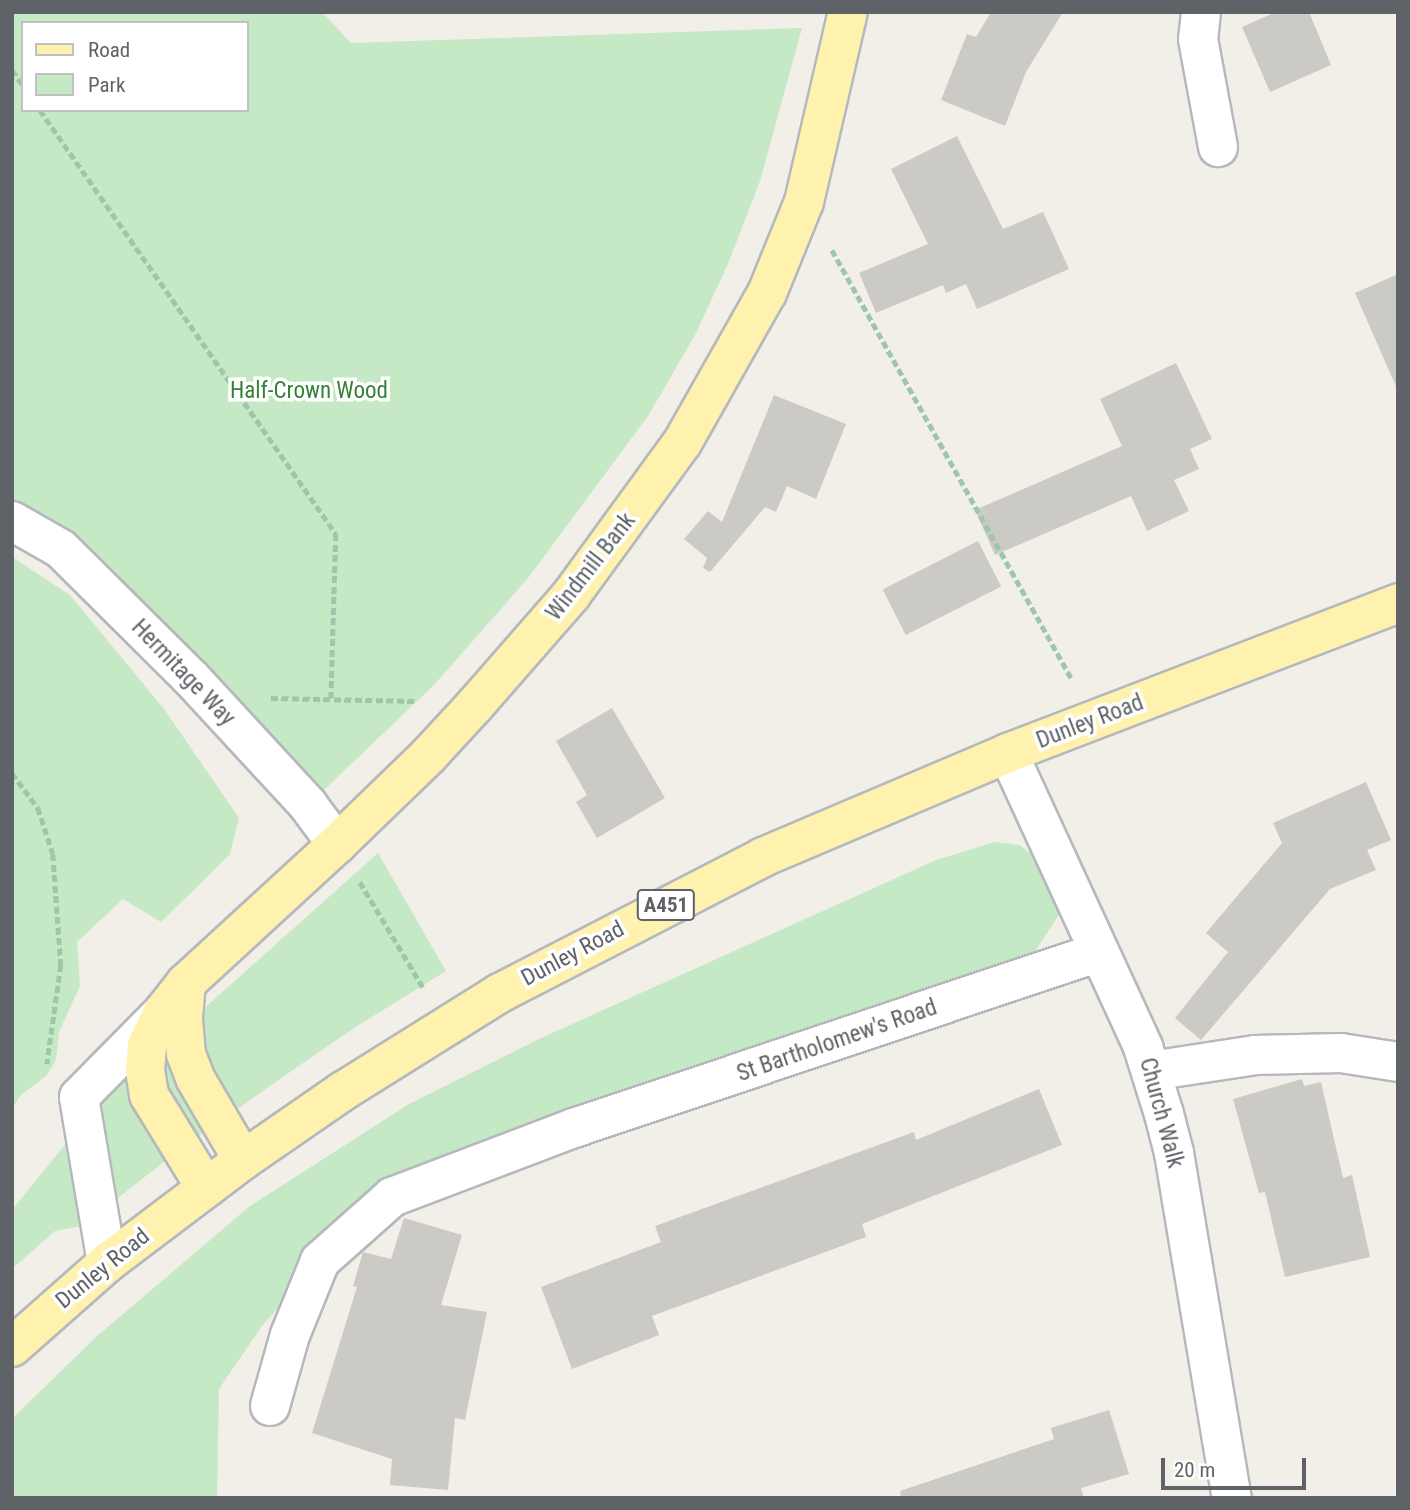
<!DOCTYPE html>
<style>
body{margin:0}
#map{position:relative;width:1410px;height:1510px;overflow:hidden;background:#f1efe8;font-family:"Roboto Condensed",sans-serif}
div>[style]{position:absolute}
.green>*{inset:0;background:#c5e8c5}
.building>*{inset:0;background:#cccac5;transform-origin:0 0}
.path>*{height:4.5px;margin-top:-2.25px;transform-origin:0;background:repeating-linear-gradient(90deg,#9cc7a9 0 7px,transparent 0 10.5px)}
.roads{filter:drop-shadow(2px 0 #b5b8bc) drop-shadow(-2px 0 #b5b8bc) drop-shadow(0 2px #b5b8bc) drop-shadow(0 -2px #b5b8bc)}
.minor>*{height:38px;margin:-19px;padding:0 19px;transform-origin:19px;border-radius:19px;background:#fff}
.major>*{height:38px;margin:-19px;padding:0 19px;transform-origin:19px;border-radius:19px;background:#fff2af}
span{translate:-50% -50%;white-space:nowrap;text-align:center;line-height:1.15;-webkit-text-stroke:7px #fff;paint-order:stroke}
.shield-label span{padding:2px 5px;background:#fff;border:2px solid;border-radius:5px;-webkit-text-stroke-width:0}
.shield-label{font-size:21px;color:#5f6368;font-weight:700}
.park-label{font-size:23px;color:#348238}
.street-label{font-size:23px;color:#5f6368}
.frame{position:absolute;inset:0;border:14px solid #5f6368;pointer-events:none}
.legend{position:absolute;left:21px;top:21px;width:228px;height:91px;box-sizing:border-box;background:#fff;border:2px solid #bfc1c3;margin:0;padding:9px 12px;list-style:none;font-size:21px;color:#5f6368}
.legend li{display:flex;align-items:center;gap:14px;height:35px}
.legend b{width:35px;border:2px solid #bfc1c3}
.scale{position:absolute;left:1161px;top:1458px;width:145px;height:32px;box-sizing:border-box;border:4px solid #5f6368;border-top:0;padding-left:9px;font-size:21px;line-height:24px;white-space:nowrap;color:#5f6368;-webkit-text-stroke:5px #fff;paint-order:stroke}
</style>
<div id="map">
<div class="green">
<div style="clip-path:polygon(evenodd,12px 12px,322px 12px,351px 43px,802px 28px,760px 181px,728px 264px,695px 335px,648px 416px,528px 578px,434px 685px,308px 805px,12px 521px,12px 12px,23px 23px,247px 23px,247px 110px,23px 110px,23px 23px)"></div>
<div style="clip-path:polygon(12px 557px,70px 595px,164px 709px,239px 818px,230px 854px,161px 922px,123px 899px,77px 942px,80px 986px,59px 1032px,56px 1060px,46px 1076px,21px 1095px,12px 1108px)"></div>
<div style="clip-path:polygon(995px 842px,1019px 845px,1034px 856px,1059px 915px,1016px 980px,392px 1197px,320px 1261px,262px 1326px,219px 1389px,217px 1498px,12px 1498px,12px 1420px,18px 1413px,96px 1337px,250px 1206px,409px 1104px,539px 1039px,936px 860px)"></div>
<div style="clip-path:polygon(378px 853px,446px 971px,354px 1028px,290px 1072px,183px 1147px,82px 1226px,55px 1231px,12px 1269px,12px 1210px,76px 1131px,117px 1086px)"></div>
</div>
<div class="building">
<div style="clip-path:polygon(991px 12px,1063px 12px,1026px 72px,1005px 126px,941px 100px,967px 34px,976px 37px)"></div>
<div style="clip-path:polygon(1276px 12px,1309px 12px,1331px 65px,1270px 92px,1242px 27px)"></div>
<div style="clip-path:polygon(957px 136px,1003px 229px,1043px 212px,1069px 269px,977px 309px,966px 284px,946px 293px,943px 285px,876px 313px,859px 273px,928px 244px,891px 169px)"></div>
<div style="clip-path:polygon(1398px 274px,1398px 391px,1355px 293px)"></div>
<div style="clip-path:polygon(1176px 363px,1212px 439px,1190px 449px,1199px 469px,1174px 480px,1189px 511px,1147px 531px,1131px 496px,995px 555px,975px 510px,1122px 446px,1100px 399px)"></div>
<div style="clip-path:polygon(774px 395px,846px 424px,816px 499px,787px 486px,776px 512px,765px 507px,710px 572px,703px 568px,707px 558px,684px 539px,708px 511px,722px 522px)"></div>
<div style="left:978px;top:541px;width:51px;height:107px;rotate:63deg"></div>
<div style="clip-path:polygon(612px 708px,665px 798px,597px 838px,576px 802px,587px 795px,556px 741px)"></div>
<div style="clip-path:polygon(1366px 782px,1391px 840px,1367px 850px,1376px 870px,1330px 889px,1201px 1040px,1175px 1018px,1228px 952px,1206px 933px,1282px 843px,1273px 823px)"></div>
<div style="clip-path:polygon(1302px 1079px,1304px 1086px,1321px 1082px,1343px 1178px,1352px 1175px,1370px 1257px,1285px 1277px,1265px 1192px,1259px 1193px,1233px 1099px)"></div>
<div style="clip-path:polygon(1039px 1089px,1062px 1145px,862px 1224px,866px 1237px,652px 1316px,659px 1335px,572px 1369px,541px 1287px,661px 1242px,655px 1226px,914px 1132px,916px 1140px)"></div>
<div style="clip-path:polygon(404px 1218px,462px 1235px,441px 1305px,487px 1312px,465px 1420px,455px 1418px,448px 1490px,390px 1485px,392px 1459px,312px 1433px,357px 1287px,353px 1286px,363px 1252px,391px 1259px)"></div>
<div style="clip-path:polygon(1109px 1410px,1129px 1474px,1081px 1488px,1084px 1498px,901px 1498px,900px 1491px,1054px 1439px,1051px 1428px)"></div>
</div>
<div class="path">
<div style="left:12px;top:70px;width:19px;rotate:54deg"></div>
<div style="left:40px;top:110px;width:517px;rotate:55.08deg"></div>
<div style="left:336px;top:534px;width:164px;rotate:91.7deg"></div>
<div style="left:832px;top:250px;width:492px;rotate:60.8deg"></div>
<div style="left:271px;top:698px;width:145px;rotate:1.2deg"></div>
<div style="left:12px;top:773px;width:44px;rotate:53.4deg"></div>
<div style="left:38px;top:808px;width:48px;rotate:71.9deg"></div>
<div style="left:53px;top:854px;width:111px;rotate:85.9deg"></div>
<div style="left:61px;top:965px;width:100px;rotate:98deg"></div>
<div style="left:360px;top:882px;width:125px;rotate:59.1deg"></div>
</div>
<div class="roads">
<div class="minor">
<div style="left:1201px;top:12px;width:27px;rotate:96deg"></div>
<div style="left:1198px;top:39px;width:110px;rotate:79.5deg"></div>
<div style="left:12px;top:521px;width:56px;rotate:29.7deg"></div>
<div style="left:61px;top:549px;width:183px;rotate:44.8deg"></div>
<div style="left:191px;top:678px;width:173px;rotate:47.3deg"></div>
<div style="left:308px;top:805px;width:49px;rotate:53.4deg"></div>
<div style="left:1008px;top:753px;width:324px;rotate:65.3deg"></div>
<div style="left:1143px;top:1047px;width:70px;rotate:72.6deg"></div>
<div style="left:1164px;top:1114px;width:40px;rotate:75.6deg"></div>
<div style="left:1174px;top:1153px;width:350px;rotate:80.5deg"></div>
<div style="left:1151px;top:1071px;width:105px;rotate:-8.7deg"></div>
<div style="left:1255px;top:1055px;width:86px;rotate:-1.3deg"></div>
<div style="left:1341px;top:1053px;width:58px;rotate:9deg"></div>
<div style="left:107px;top:1263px;width:168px;rotate:-99.6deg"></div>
<div style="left:79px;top:1097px;width:120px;rotate:-45.3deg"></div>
<div style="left:270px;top:1406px;width:74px;rotate:-74.3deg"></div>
<div style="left:290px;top:1335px;width:80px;rotate:-67.9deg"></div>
<div style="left:320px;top:1261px;width:96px;rotate:-41.6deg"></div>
<div style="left:392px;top:1197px;width:195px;rotate:-20.8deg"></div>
<div style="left:574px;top:1128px;width:554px;rotate:-18.53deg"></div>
</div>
<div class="major">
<div style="left:186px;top:983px;width:37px;rotate:95deg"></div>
<div style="left:183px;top:1020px;width:34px;rotate:85deg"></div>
<div style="left:186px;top:1054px;width:26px;rotate:69deg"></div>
<div style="left:195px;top:1078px;width:95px;rotate:59.7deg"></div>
<div style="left:206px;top:1188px;width:109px;rotate:-121.5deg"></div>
<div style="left:149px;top:1095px;width:25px;rotate:-99deg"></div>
<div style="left:145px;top:1070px;width:25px;rotate:-85deg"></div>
<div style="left:147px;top:1045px;width:37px;rotate:-64deg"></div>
<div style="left:163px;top:1012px;width:37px;rotate:-52deg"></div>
<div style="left:186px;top:983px;width:205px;rotate:-42.6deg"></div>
<div style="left:337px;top:844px;width:127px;rotate:-44deg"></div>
<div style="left:428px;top:756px;width:71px;rotate:-47.3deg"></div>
<div style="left:476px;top:704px;width:145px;rotate:-48.9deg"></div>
<div style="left:571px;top:595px;width:188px;rotate:-53.9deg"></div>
<div style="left:682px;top:443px;width:172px;rotate:-60.5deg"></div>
<div style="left:767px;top:293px;width:98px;rotate:-67.9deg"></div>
<div style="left:804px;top:202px;width:195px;rotate:-77deg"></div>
<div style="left:12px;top:1347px;width:127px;rotate:-41.5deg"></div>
<div style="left:107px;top:1263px;width:171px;rotate:-37.1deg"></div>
<div style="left:243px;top:1160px;width:121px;rotate:-34.6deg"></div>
<div style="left:343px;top:1091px;width:185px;rotate:-32deg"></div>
<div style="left:500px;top:993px;width:296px;rotate:-27.3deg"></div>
<div style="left:763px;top:857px;width:266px;rotate:-23deg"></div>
<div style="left:1008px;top:753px;width:418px;rotate:-21deg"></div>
</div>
</div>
<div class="shield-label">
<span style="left:666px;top:905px">A451</span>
</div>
<div class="park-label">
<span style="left:309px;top:391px">Half-Crown Wood</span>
</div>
<div class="street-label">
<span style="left:591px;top:567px;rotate:-52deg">Windmill Bank</span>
<span style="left:183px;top:673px;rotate:46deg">Hermitage Way</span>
<span style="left:1090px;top:722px;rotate:-21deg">Dunley Road</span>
<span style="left:573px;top:954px;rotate:-28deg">Dunley Road</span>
<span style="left:837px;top:1041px;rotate:-19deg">St Bartholomew's Road</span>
<span style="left:1161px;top:1113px;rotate:75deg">Church Walk</span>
<span style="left:103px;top:1269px;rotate:-39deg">Dunley Road</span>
</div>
<div class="frame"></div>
<ul class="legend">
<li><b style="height:9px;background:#fff2af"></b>Road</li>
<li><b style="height:19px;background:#c5e8c5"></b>Park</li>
</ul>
<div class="scale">20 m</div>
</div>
